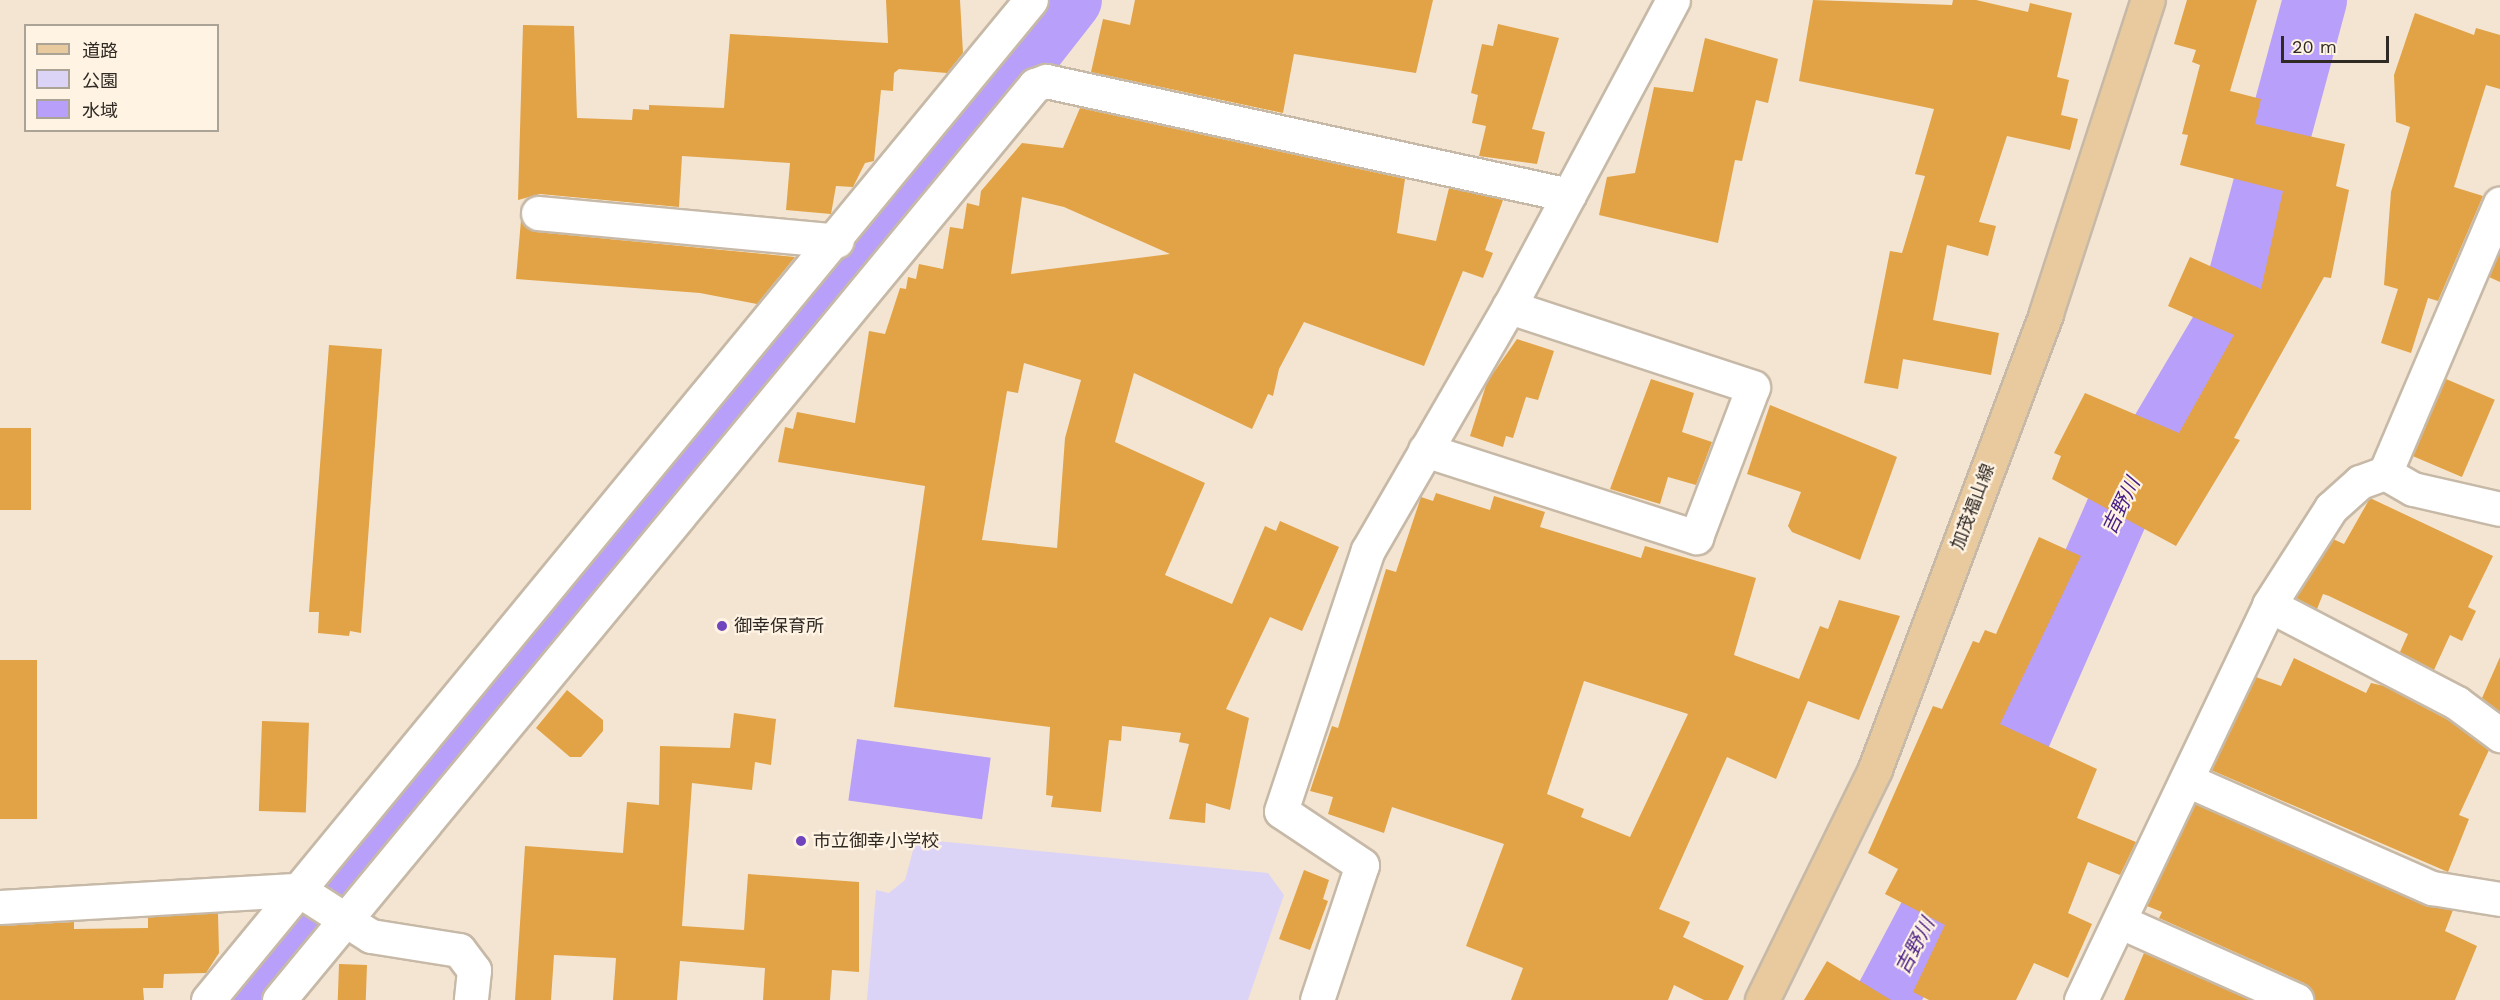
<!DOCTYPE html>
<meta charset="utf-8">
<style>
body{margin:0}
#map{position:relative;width:2500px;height:1000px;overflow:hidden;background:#f4e5d2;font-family:"Work Sans","Noto Sans JP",sans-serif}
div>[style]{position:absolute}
.green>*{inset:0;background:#dcd4f6}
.water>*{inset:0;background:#b89ff9;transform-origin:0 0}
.river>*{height:64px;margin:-32px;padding:0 32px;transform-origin:32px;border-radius:32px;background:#b89ff9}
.building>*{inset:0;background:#e1a346;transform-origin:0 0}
.roads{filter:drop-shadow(2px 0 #c7b9a7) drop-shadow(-2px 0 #c7b9a7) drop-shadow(0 2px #c7b9a7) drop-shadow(0 -2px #c7b9a7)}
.minor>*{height:33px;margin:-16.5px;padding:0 16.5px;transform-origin:16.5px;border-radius:16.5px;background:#fff}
.major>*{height:33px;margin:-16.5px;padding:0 16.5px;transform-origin:16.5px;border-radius:16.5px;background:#e9ca9e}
.dots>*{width:16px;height:16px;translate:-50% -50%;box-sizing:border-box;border:3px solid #fff3e4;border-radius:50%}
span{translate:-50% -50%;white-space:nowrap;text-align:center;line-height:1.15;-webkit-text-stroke:4.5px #fff3e4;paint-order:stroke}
.street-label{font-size:18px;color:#2f2a23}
.poi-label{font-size:18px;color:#2f2a23}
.left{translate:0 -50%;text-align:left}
.water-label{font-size:20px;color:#471d84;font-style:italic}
.legend{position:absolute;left:24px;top:24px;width:195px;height:108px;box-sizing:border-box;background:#fff3e4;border:2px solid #aca397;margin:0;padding:8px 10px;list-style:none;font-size:18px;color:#2f2a23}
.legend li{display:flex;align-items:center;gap:12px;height:30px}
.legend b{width:30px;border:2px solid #aca397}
.scale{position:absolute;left:2281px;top:36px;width:108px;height:27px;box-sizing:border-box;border:3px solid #2f2a23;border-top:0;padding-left:8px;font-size:18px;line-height:21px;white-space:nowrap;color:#2f2a23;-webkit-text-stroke:4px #fff3e4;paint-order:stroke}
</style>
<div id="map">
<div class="green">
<div style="clip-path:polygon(916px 839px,1268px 873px,1284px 895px,1248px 1000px,867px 1000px,876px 890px,889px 893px,905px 880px)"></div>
</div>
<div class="water">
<div style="left:857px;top:739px;width:135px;height:62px;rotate:8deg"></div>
</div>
<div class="river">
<div style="left:248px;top:1000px;width:1079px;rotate:-50.3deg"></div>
<div style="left:937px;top:170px;width:216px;rotate:-52deg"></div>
<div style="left:1886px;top:1000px;width:209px;rotate:-62.1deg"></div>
<div style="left:1984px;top:815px;width:346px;rotate:-66.3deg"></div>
<div style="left:2123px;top:498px;width:208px;rotate:-59.4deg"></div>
<div style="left:2229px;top:319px;width:330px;rotate:-74.9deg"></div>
</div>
<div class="building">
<div style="clip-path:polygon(886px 0,960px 0,963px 53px,947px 73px,899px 69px,894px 73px,893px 91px,881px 90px,874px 161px,865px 163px,853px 187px,836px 186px,831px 214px,786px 210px,790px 163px,682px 156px,679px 207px,540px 194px,518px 200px,523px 25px,574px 26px,577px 118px,632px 120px,633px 109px,649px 110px,649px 105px,724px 108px,730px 34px,888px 43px)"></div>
<div style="clip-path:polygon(1135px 0,1433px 0,1416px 73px,1294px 54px,1283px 113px,1091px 72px,1103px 19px,1130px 25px)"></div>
<div style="clip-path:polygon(1813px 0,1952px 5px,1953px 0,1976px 0,2028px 12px,2030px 3px,2072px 13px,2057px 77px,2069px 80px,2061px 115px,2078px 119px,2070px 150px,2007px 136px,1979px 222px,1996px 226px,1988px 256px,1947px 245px,1933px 320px,1999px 333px,1991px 375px,1903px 359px,1898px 389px,1864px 383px,1890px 251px,1902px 253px,1925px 176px,1915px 174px,1934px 109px,1799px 81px)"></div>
<div style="clip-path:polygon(2187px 0,2257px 0,2230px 91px,2261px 99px,2255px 124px,2345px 144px,2336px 186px,2349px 190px,2331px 278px,2324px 277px,2234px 438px,2240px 440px,2176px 546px,2052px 479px,2061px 456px,2054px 453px,2085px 393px,2179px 433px,2234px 335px,2168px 306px,2190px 257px,2261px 289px,2283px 191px,2180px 165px,2188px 135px,2182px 134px,2200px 65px,2192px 62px,2196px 50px,2174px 44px)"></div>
<div style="clip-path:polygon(2415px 13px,2474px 35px,2476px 28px,2500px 35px,2500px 89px,2486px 85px,2454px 187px,2483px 196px,2438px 301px,2428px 298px,2411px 353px,2381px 343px,2398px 289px,2384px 285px,2391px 192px,2410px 127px,2396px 122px,2394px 75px)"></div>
<div style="clip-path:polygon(1498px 24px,1559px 38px,1532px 129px,1545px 132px,1537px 164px,1479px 156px,1486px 126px,1472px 123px,1478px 95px,1471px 93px,1482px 44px,1493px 46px)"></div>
<div style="clip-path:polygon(1705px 38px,1778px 59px,1768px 103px,1756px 100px,1742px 161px,1735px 160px,1718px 243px,1599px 215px,1607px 177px,1635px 173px,1654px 87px,1693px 92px)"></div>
<div style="clip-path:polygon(evenodd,1080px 108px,1405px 179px,1397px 233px,1436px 241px,1449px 188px,1503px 200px,1485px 250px,1493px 253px,1483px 278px,1463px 271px,1424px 366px,1304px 322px,1279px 369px,1273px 396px,1268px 394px,1252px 429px,1134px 373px,1115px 442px,1205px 483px,1165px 575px,1232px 604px,1265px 526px,1276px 531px,1280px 521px,1339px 547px,1302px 631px,1270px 617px,1226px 709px,1249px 718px,1230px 810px,1206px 803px,1205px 823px,1169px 819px,1189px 744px,1179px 742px,1181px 733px,1122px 726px,1121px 741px,1109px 740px,1101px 812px,1051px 807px,1053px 796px,1046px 795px,1050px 727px,894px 707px,925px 486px,778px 462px,785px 427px,793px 429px,797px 412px,855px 423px,869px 331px,885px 334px,900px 288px,906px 289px,908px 277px,916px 279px,919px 264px,943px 269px,950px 227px,963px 229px,967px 203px,979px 206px,981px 191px,1022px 143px,1063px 148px,1080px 108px,1022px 197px,1064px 207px,1170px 254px,1011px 274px,1022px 197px,1080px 108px,1024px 363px,1081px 380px,1065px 438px,1057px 548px,982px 540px,1007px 391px,1018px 393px,1024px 363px)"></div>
<div style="clip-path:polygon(521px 220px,536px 232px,795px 257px,757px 304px,700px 293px,516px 279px)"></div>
<div style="clip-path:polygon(2500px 251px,2500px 282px,2489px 277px)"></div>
<div style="clip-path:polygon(1517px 339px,1554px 351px,1538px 400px,1526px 397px,1513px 438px,1506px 436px,1503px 447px,1470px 436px,1487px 382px)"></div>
<div style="clip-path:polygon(329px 345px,382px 349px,361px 633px,350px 631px,349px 636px,318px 633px,319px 612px,309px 612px)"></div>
<div style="clip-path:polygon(1651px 379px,1694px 393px,1682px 432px,1712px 442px,1696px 485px,1668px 477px,1660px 504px,1610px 489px)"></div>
<div style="left:2446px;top:379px;width:53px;height:84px;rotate:23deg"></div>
<div style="clip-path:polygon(1770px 405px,1897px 457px,1860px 560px,1792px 532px,1788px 526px,1801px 492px,1747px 474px)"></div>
<div style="left:0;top:428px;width:31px;height:82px"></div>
<div style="clip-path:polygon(evenodd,1436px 493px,1490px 510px,1494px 496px,1545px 512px,1540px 527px,1641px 558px,1645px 546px,1756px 578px,1734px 655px,1799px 679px,1820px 626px,1828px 629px,1839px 600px,1900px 616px,1859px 720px,1808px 701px,1776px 779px,1727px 757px,1659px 909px,1690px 922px,1683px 937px,1744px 966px,1728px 1000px,1704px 1000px,1674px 985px,1668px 1000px,1511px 1000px,1523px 968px,1466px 946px,1504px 844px,1392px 807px,1384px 833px,1328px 814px,1333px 797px,1310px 791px,1332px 726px,1338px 728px,1386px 569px,1396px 572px,1421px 497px,1433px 501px,1436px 493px,1584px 681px,1688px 714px,1630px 837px,1581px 817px,1584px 809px,1547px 794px,1584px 681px)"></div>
<div style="clip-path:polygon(2370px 498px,2493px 556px,2468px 607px,2476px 611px,2462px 641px,2450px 635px,2434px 670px,2400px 652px,2408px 634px,2329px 596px,2323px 594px,2317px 609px,2296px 598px,2333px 539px,2344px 544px)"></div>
<div style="clip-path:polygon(2039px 537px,2081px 556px,2000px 724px,2097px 769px,2077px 818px,2136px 842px,2120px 875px,2088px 862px,2068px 913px,2092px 924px,2068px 978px,2034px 963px,2016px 1000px,1929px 1000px,1913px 992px,1945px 925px,1885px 894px,1898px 869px,1868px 853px,1933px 706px,1942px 709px,1973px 641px,1979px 643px,1985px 630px,1996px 634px)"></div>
<div style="clip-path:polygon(2500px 657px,2500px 712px,2482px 698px)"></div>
<div style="clip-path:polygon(2294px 658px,2366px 693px,2371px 683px,2384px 686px,2450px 721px,2489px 750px,2459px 815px,2469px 819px,2448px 872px,2211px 770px,2256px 677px,2281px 686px)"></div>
<div style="left:0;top:660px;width:37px;height:159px"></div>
<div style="clip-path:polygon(567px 690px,603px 720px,603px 731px,581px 757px,570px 757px,536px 728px)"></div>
<div style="clip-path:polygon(734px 713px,776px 719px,771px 765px,755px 762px,752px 790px,692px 783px,682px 926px,744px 930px,748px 874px,859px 882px,859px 972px,832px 970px,830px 1000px,763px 1000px,765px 968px,680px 961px,677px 1000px,613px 1000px,616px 958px,554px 955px,551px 1000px,515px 1000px,525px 846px,623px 853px,627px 802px,659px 805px,660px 746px,730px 748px)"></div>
<div style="left:262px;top:721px;width:47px;height:90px;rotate:2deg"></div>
<div style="clip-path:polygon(2195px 804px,2424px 905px,2453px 910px,2445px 931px,2477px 946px,2455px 1000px,2314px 1000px,2304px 983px,2159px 918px,2162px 912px,2147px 906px)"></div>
<div style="clip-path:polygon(1304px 870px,1329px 880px,1323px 899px,1328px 901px,1310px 950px,1279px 939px)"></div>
<div style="clip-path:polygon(218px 913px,219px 953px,206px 973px,164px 974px,163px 988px,143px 988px,144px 1000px,0 1000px,0 926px,74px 922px,74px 929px,148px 928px,148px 917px)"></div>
<div style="clip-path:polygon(2144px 953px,2250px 1000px,2124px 1000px)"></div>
<div style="clip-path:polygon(1827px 961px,1891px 1000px,1804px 1000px)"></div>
<div style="left:339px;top:964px;width:28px;height:36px;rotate:2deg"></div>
</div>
<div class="roads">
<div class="minor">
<div style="left:538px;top:213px;width:300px;rotate:5.3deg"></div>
<div style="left:1425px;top:450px;width:285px;rotate:17.8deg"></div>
<div style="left:1696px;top:537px;width:160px;rotate:-69.2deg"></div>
<div style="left:1753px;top:387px;width:257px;rotate:-161.8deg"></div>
<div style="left:2385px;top:473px;width:32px;rotate:30deg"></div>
<div style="left:2413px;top:489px;width:89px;rotate:12.9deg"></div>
<div style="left:2269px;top:605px;width:212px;rotate:27.5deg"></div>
<div style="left:2457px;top:703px;width:54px;rotate:36.7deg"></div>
<div style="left:2189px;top:781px;width:266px;rotate:23.8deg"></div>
<div style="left:2432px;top:888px;width:69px;rotate:9.2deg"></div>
<div style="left:0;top:907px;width:299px;rotate:-3.3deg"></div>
<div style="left:299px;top:890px;width:85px;rotate:32.6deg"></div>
<div style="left:371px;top:936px;width:89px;rotate:9deg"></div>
<div style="left:459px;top:950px;width:25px;rotate:53deg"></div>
<div style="left:474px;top:970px;width:30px;rotate:96deg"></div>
<div style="left:2121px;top:922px;width:192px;rotate:24deg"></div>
<div style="left:208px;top:1000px;width:1295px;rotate:-50.55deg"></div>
<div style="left:279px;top:1000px;width:1187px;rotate:-50.44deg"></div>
<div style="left:1035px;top:85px;width:12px;rotate:-20deg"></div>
<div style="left:1046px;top:81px;width:535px;rotate:12.3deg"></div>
<div style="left:1317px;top:1000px;width:142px;rotate:-71.6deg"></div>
<div style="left:1362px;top:865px;width:97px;rotate:-146.3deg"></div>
<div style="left:1281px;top:811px;width:275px;rotate:-71.6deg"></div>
<div style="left:1368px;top:550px;width:281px;rotate:-59.9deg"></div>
<div style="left:1509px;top:307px;width:348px;rotate:-61.9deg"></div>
<div style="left:2081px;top:1000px;width:437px;rotate:-64.5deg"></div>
<div style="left:2269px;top:605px;width:115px;rotate:-57.4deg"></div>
<div style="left:2331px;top:508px;width:39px;rotate:-42deg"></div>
<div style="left:2360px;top:482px;width:27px;rotate:-20deg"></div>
<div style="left:2385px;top:473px;width:293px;rotate:-66.9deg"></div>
</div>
<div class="major">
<div style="left:1762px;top:1000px;width:257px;rotate:-63.9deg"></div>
<div style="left:1875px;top:769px;width:487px;rotate:-69.4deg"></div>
<div style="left:2046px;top:313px;width:329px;rotate:-72deg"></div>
</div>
</div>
<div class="dots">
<div style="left:722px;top:626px;background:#7044bc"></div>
<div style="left:801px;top:841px;background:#7044bc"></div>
</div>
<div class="street-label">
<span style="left:1973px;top:507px;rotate:-69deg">加茂福山線</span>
</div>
<div class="poi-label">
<span class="left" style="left:734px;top:626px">御幸保育所</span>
<span class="left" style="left:813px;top:841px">市立御幸小学校</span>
</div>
<div class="water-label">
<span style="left:2121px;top:506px;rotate:-64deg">吉野川</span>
<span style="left:1915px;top:946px;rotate:-62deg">吉野川</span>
</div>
<ul class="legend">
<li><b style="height:8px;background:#e9ca9e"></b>道路</li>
<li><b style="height:16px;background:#dcd4f6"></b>公園</li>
<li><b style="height:16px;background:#b89ff9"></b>水域</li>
</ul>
<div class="scale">20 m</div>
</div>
